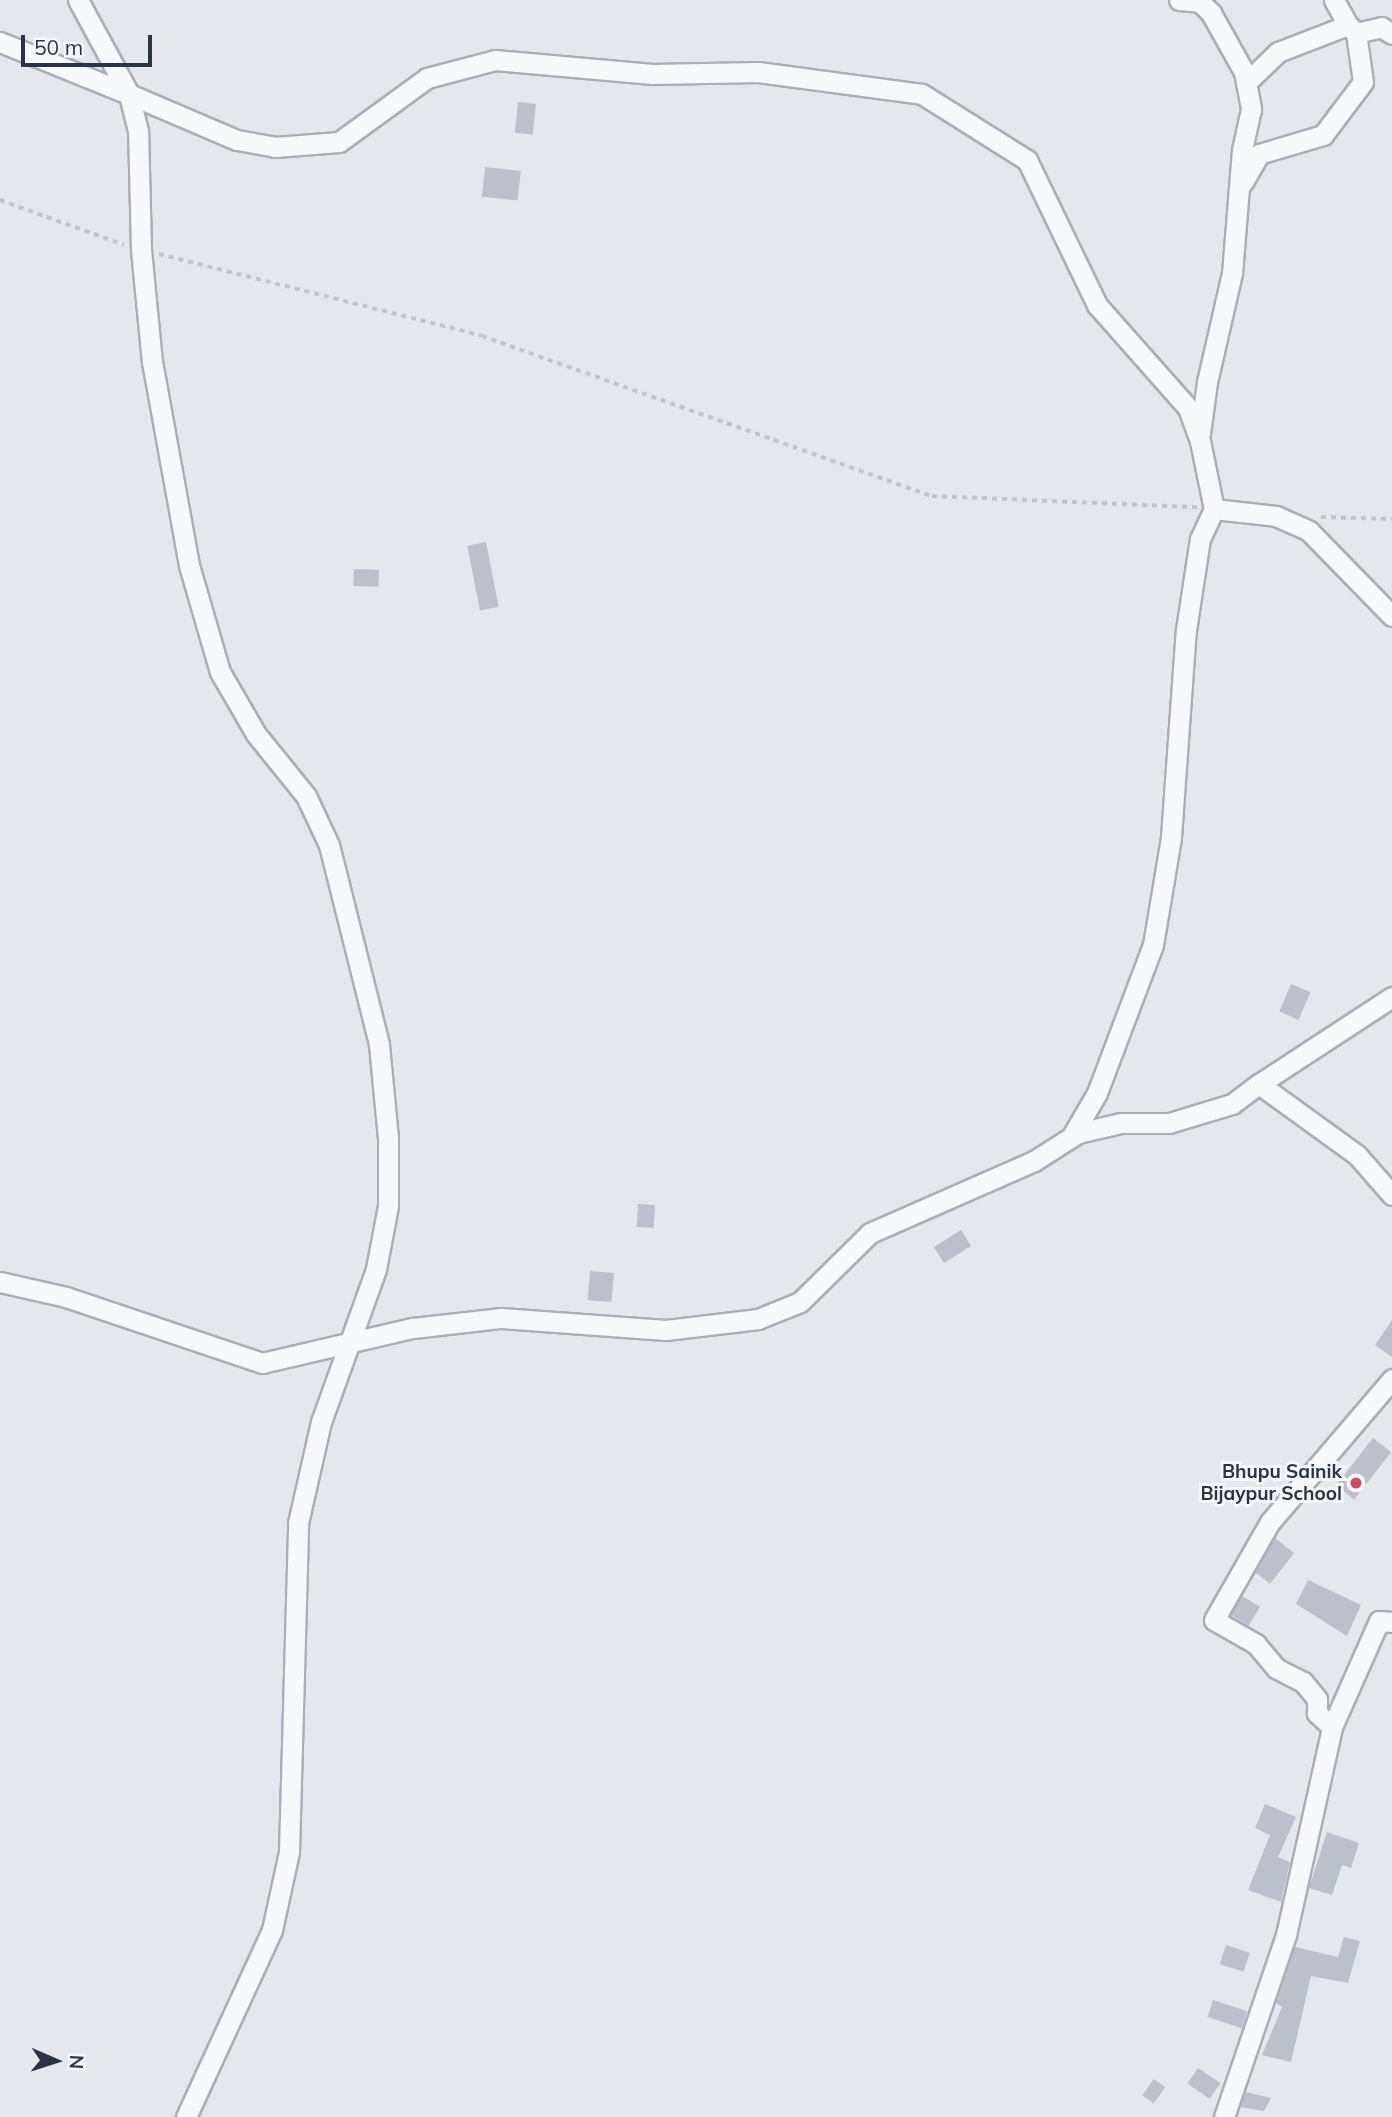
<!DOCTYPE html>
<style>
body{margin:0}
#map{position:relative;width:1392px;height:2117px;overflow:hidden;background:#e4e7ec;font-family:Mulish,sans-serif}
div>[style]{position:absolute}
.building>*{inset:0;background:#bbc0ca;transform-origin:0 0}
.path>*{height:3.5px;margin-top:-1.75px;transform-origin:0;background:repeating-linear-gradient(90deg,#c2c5cb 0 5px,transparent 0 10px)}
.roads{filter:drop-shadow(2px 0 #a9aeb7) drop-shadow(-2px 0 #a9aeb7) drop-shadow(0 2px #a9aeb7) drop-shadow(0 -2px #a9aeb7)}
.street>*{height:19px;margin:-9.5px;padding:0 9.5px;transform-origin:9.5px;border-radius:9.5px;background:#f7f8fa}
.dots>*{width:19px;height:19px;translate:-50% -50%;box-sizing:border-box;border:4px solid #f4f6f9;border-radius:50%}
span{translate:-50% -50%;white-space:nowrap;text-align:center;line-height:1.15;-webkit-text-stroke:6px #f4f6f9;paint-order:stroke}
.poi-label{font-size:19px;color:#2b3445;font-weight:700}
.right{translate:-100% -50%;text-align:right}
.north{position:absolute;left:21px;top:2026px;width:70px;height:70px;-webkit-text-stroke:5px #f4f6f9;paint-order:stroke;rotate:93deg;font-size:19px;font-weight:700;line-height:28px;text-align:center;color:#2b3445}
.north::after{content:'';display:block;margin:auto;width:24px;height:32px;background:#2b3445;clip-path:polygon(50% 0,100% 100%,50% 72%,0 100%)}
.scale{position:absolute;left:21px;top:35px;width:131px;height:32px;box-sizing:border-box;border:4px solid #2b3445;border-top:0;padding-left:9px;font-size:21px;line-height:24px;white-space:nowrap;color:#2b3445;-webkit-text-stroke:5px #f4f6f9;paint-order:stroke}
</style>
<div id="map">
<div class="building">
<div style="left:518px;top:102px;width:18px;height:31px;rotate:6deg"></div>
<div style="left:485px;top:167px;width:36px;height:30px;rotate:6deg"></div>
<div style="left:486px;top:542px;width:66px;height:19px;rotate:79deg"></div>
<div style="left:354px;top:569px;width:25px;height:17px;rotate:2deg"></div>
<div style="left:1291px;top:984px;width:21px;height:30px;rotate:23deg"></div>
<div style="left:638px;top:1204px;width:17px;height:23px;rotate:3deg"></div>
<div style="left:961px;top:1230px;width:19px;height:32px;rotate:58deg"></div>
<div style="left:590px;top:1271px;width:24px;height:29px;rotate:5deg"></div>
<div style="clip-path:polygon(1392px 1320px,1392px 1357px,1375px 1345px)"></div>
<div style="left:1373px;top:1438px;width:23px;height:60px;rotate:38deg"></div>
<div style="clip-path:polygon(1275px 1538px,1294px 1553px,1270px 1584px,1255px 1572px)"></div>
<div style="clip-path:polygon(1308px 1580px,1361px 1605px,1347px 1636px,1296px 1604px)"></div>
<div style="left:1242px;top:1596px;width:21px;height:22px;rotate:31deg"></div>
<div style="clip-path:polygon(1265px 1804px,1296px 1817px,1278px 1857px,1290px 1862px,1281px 1902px,1248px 1890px,1270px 1835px,1255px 1828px)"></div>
<div style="clip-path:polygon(1327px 1832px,1359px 1843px,1351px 1868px,1342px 1865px,1332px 1895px,1309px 1888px)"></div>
<div style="clip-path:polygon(1344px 1937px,1360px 1941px,1348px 1983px,1311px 1976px,1291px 2062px,1262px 2055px,1282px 2007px,1276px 2003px,1295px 1947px,1338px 1957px)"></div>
<div style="left:1226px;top:1945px;width:25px;height:20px;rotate:18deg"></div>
<div style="left:1213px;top:2000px;width:36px;height:18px;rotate:18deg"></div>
<div style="left:1198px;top:2068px;width:27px;height:19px;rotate:34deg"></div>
<div style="left:1154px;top:2079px;width:14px;height:20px;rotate:36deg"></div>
<div style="clip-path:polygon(1246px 2092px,1271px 2098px,1264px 2111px,1240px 2107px)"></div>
</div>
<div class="path">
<div style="left:0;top:200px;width:132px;rotate:19.9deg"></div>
<div style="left:159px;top:254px;width:333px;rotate:14.2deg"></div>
<div style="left:482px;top:336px;width:478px;rotate:19.6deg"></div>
<div style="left:932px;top:496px;width:266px;rotate:2.4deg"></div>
<div style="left:1321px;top:517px;width:71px;rotate:1.6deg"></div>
</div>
<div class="roads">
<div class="street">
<div style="left:78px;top:0;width:107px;rotate:61.5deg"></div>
<div style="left:1179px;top:0;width:21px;rotate:5deg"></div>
<div style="left:1200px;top:2px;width:16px;rotate:45deg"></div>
<div style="left:1211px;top:13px;width:68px;rotate:60.8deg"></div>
<div style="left:1244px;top:72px;width:38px;rotate:79deg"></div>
<div style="left:1251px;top:109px;width:42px;rotate:102.4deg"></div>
<div style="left:1242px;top:150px;width:123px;rotate:94.6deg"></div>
<div style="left:1232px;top:273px;width:112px;rotate:102.9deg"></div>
<div style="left:1207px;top:382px;width:52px;rotate:97.7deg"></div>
<div style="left:1334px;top:0;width:29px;rotate:61deg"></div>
<div style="left:0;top:42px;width:139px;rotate:22deg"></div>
<div style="left:1246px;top:83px;width:45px;rotate:-44.1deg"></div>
<div style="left:1278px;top:52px;width:75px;rotate:-21.1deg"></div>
<div style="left:1348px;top:25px;width:11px;rotate:45deg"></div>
<div style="left:1356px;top:33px;width:26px;rotate:-13deg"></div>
<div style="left:1381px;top:27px;width:13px;rotate:32deg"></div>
<div style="left:1243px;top:182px;width:32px;rotate:-60deg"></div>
<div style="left:1259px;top:154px;width:67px;rotate:-16.5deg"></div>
<div style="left:1323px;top:135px;width:25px;rotate:-53deg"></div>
<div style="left:1338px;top:115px;width:41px;rotate:-52.9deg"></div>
<div style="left:1363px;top:82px;width:49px;rotate:-98.1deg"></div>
<div style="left:1259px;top:1084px;width:159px;rotate:-33.2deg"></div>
<div style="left:1072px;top:1136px;width:50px;rotate:-59.8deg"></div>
<div style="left:1097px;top:1093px;width:158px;rotate:-69.3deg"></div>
<div style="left:1153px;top:945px;width:109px;rotate:-80.5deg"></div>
<div style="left:1171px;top:837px;width:208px;rotate:-85.9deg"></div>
<div style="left:1186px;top:630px;width:92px;rotate:-81.3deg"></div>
<div style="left:1200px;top:539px;width:33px;rotate:-65deg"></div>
<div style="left:1214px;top:509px;width:62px;rotate:6.4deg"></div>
<div style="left:1276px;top:516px;width:36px;rotate:24deg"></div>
<div style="left:1309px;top:531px;width:119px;rotate:45.7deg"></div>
<div style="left:0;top:1282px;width:68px;rotate:12.8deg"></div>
<div style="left:66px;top:1297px;width:207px;rotate:18.6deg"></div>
<div style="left:262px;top:1363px;width:155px;rotate:-13.1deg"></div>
<div style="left:413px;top:1328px;width:89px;rotate:-6.5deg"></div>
<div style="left:501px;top:1318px;width:165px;rotate:4.2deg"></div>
<div style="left:666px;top:1330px;width:93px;rotate:-6.8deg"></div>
<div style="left:758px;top:1319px;width:45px;rotate:-22deg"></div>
<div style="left:800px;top:1302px;width:98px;rotate:-44.6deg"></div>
<div style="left:870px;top:1233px;width:179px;rotate:-23.7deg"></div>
<div style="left:1034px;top:1161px;width:52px;rotate:-32.5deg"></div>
<div style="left:1078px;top:1133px;width:44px;rotate:-13.1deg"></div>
<div style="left:1121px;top:1123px;width:48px"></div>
<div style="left:1169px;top:1123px;width:66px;rotate:-16.8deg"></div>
<div style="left:1232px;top:1104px;width:34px;rotate:-37deg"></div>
<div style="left:1259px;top:1084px;width:121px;rotate:35.9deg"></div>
<div style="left:1357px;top:1155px;width:53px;rotate:48.8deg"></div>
<div style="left:1332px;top:1727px;width:21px;rotate:-137deg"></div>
<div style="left:1317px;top:1713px;width:14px;rotate:-90deg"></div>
<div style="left:1317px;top:1699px;width:22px;rotate:-129deg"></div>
<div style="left:1303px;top:1682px;width:30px;rotate:-153deg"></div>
<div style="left:1276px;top:1668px;width:31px;rotate:-130deg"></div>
<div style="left:1256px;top:1644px;width:48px;rotate:-150.3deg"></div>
<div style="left:1214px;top:1620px;width:113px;rotate:-60.3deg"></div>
<div style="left:1270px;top:1522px;width:188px;rotate:-49.5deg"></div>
<div style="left:186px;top:2117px;width:206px;rotate:-65.3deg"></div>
<div style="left:272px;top:1930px;width:80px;rotate:-77.7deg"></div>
<div style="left:289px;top:1852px;width:329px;rotate:-88.4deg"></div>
<div style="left:298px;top:1523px;width:104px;rotate:-77.2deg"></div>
<div style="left:321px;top:1422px;width:163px;rotate:-70.2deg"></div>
<div style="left:376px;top:1269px;width:64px;rotate:-79.2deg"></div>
<div style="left:388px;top:1206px;width:68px;rotate:-90deg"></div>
<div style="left:388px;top:1138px;width:94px;rotate:-95.5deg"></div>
<div style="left:379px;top:1044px;width:205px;rotate:-104.1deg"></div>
<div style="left:329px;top:845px;width:54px;rotate:-115.1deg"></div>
<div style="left:306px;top:796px;width:80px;rotate:-128.9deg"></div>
<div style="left:256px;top:734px;width:72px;rotate:-120.1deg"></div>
<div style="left:220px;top:672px;width:111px;rotate:-106.2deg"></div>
<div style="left:189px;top:565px;width:206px;rotate:-100.3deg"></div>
<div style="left:152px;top:362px;width:113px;rotate:-95.6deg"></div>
<div style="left:141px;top:250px;width:119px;rotate:-91.4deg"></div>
<div style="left:138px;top:131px;width:38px;rotate:-104deg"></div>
<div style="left:129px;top:94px;width:117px;rotate:23.1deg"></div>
<div style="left:237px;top:140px;width:39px;rotate:10deg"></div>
<div style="left:275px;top:147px;width:64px;rotate:-4.5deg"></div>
<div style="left:339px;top:142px;width:109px;rotate:-36deg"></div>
<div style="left:427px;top:78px;width:70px;rotate:-14.8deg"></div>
<div style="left:495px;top:60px;width:158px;rotate:5.1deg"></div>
<div style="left:652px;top:74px;width:106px;rotate:-1.1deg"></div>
<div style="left:758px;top:72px;width:165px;rotate:7.6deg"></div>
<div style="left:922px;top:94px;width:124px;rotate:32.2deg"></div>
<div style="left:1027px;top:160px;width:161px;rotate:64.2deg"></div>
<div style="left:1097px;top:305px;width:137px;rotate:48.5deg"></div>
<div style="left:1188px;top:408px;width:35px;rotate:70deg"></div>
<div style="left:1200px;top:441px;width:69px;rotate:78.4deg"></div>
<div style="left:1224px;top:2117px;width:192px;rotate:-71.2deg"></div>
<div style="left:1286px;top:1935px;width:213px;rotate:-77.5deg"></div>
<div style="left:1332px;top:1727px;width:116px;rotate:-66.1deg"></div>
<div style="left:1379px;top:1621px;width:13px;rotate:4deg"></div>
</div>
</div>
<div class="dots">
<div style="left:1356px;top:1483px;background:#d1495b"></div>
</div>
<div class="poi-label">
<span class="right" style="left:1342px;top:1483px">Bhupu Sainik<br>Bijaypur School</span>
</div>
<div class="north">N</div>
<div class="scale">50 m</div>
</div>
